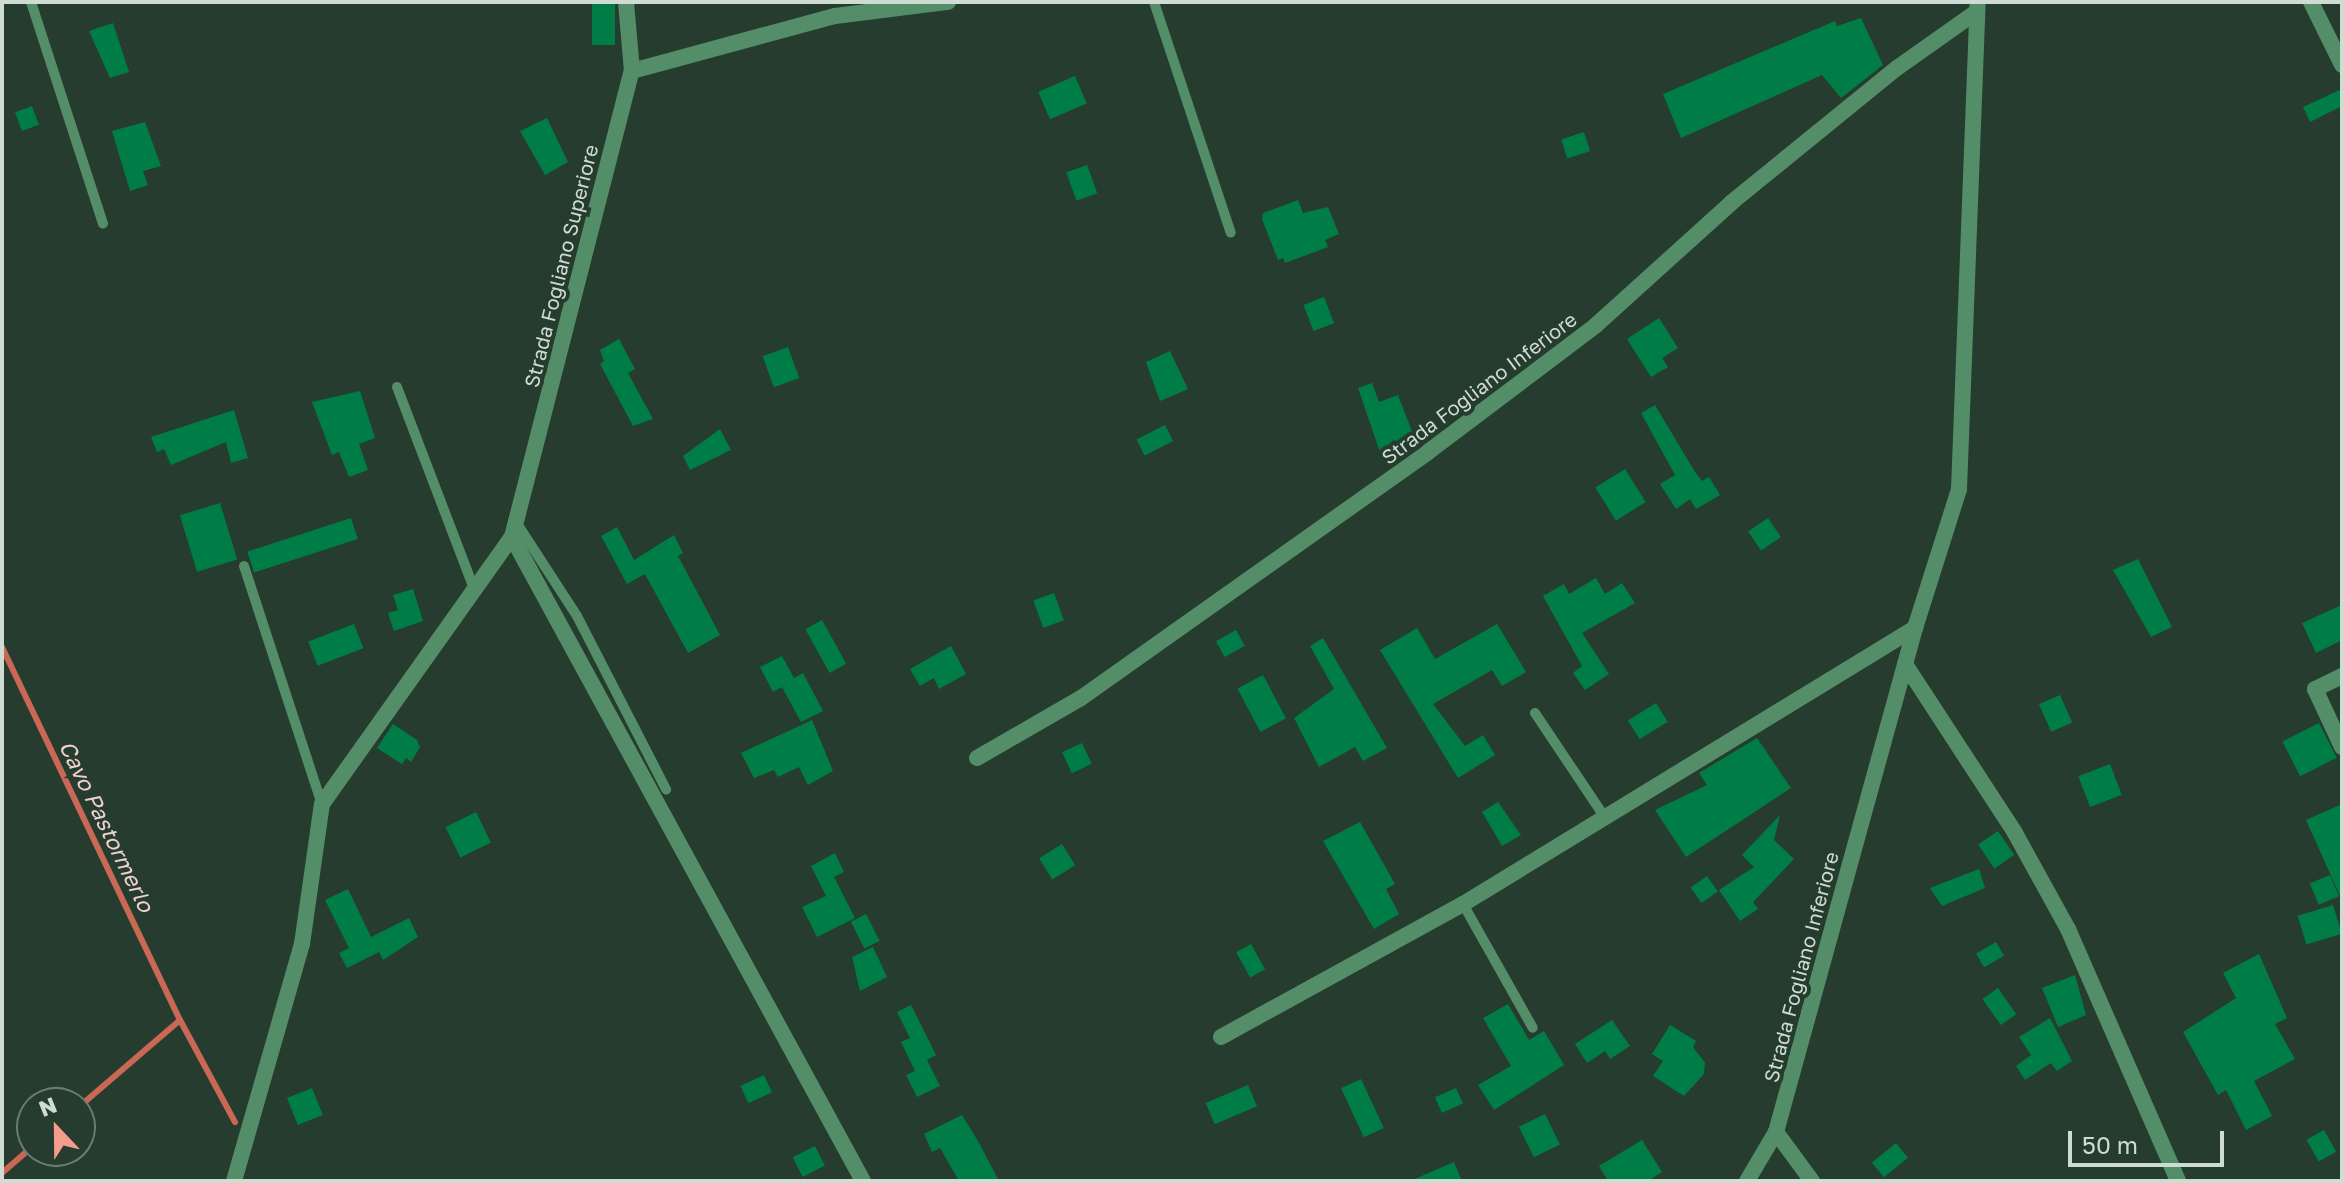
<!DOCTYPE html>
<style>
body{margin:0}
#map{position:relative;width:2344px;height:1183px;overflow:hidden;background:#263c2e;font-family:"Golos Text",sans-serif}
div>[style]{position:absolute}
.stream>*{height:6px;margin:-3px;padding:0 3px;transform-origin:3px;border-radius:3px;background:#ca6856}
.building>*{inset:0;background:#007d46;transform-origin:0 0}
.lane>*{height:10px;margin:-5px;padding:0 5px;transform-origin:5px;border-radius:5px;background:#538e69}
.street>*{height:16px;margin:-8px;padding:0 8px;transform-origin:8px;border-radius:8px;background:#538e69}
span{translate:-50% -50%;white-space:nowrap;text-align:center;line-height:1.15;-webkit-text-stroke:8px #263c2e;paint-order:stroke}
.street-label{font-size:20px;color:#cedcd2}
.water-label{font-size:22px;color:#eed2cd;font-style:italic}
.frame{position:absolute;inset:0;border:4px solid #cedcd2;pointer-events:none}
.north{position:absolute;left:16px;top:1087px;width:80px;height:80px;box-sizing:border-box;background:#263c2e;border:2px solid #697c70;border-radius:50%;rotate:338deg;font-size:22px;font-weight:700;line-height:32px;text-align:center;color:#cedcd2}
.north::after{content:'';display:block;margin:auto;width:28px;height:36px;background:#f49d8c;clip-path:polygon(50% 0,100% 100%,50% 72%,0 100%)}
.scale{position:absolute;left:2068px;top:1131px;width:156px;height:36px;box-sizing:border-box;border:4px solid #cedcd2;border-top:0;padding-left:10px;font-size:24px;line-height:28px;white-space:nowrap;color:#cedcd2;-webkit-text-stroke:6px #263c2e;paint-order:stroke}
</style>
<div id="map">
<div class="stream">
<div style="left:2px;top:647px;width:413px;rotate:64.5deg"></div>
<div style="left:180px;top:1020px;width:116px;rotate:61.7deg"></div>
<div style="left:80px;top:1106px;width:132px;rotate:-40.7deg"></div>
<div style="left:2px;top:1173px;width:40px;rotate:-41deg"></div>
</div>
<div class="building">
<div style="left:592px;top:2px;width:23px;height:43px"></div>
<div style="clip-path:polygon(1861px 18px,1883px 65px,1841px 98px,1822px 75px,1681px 138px,1663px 94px,1835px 21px,1837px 26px)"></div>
<div style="clip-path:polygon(113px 23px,129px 72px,110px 78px,89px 31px)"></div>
<div style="left:1075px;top:76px;width:30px;height:40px;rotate:67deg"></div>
<div style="clip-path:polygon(2342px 89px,2342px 106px,2310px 122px,2303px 107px)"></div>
<div style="left:32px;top:106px;width:20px;height:18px;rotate:70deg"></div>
<div style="clip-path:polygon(547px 118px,568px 162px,545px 175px,520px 131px)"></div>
<div style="clip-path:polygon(145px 122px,161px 166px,143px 171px,148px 185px,130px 191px,112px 131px)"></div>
<div style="left:1584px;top:132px;width:20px;height:24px;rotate:72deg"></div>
<div style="left:1087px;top:165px;width:30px;height:22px;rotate:70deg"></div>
<div style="clip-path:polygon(1298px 200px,1303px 213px,1328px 207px,1339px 234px,1325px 240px,1328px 247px,1285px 263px,1283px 258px,1278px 260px,1262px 219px,1263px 213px)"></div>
<div style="left:1324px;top:297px;width:28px;height:22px;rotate:69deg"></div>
<div style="clip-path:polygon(1659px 318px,1678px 348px,1662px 358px,1668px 367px,1651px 377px,1627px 339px)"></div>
<div style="clip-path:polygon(619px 339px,635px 369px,628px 373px,653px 419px,633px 426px,600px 364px,604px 361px,600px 350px)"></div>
<div style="left:788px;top:347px;width:33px;height:27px;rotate:70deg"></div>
<div style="clip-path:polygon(1170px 351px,1188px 389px,1160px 401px,1146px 362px)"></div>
<div style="clip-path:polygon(1372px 383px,1379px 402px,1398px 395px,1416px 442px,1381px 455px,1358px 388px)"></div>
<div style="clip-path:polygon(360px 391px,375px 438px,359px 444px,368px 470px,349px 477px,339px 452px,332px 455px,312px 402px)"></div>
<div style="clip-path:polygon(1655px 405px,1695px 472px,1702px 481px,1709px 477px,1720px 495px,1696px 509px,1690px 499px,1676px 509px,1660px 484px,1675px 475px,1641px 413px)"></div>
<div style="clip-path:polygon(234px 410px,248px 458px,231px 463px,226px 442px,171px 465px,164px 449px,157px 452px,151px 437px)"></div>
<div style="left:1165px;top:425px;width:18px;height:32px;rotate:63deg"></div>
<div style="clip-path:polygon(720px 429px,731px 450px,690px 470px,683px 456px)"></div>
<div style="left:1625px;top:469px;width:39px;height:35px;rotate:58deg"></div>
<div style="left:220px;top:503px;width:59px;height:42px;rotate:73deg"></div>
<div style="left:351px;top:518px;width:22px;height:109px;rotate:72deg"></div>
<div style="left:1768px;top:518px;width:23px;height:24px;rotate:56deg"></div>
<div style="clip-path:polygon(617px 527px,634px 560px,674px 535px,683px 553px,678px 556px,720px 635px,688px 653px,645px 574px,627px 584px,601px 536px)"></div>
<div style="clip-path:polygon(2138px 559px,2172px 627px,2151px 637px,2113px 570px)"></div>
<div style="clip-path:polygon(1596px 578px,1605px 594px,1622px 583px,1635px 603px,1582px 633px,1609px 674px,1585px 690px,1573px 673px,1582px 666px,1543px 596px,1564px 584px,1569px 594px)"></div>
<div style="clip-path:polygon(413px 589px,423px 621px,394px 631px,388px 613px,398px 610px,393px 595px)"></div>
<div style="left:1054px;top:593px;width:29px;height:22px;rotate:70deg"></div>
<div style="clip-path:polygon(2342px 605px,2342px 640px,2316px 653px,2302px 623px)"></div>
<div style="left:822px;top:620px;width:50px;height:19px;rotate:61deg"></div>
<div style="left:354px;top:624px;width:26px;height:49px;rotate:69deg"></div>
<div style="clip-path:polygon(1497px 624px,1526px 672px,1502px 686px,1492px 670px,1433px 704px,1465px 746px,1483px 735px,1495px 755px,1458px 778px,1380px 650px,1417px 628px,1435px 659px)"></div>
<div style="left:1236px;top:630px;width:18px;height:23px;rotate:61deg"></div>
<div style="clip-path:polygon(1323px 638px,1387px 748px,1363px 761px,1355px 747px,1319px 767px,1294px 718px,1334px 689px,1310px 646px)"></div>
<div style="clip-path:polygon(951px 646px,966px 674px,939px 689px,934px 678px,920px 686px,910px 669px)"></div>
<div style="clip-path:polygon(782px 656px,794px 678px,803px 673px,823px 711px,801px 722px,782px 687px,773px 692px,760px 667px)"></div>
<div style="left:1263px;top:675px;width:49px;height:29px;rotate:62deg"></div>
<div style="left:2060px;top:695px;width:30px;height:23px;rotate:66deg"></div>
<div style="left:1656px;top:703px;width:22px;height:33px;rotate:58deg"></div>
<div style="clip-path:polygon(812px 720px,833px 771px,808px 785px,799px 767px,778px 777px,774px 770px,754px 778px,741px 753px)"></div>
<div style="left:2319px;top:723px;width:39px;height:41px;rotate:63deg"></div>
<div style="clip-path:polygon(393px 724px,417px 740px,420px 747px,411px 762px,406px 758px,402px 764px,377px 748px)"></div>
<div style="clip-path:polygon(1757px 738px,1791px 788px,1686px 857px,1655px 810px,1707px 785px,1699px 773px)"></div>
<div style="left:1082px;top:743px;width:23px;height:22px;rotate:65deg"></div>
<div style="left:2110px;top:764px;width:33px;height:34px;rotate:69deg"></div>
<div style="clip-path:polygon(1498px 802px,1521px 835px,1502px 846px,1482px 812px)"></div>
<div style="clip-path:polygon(2342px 804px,2342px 900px,2306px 820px)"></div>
<div style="left:476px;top:812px;width:34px;height:34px;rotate:64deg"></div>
<div style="clip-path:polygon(1780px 815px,1774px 840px,1794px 859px,1753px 902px,1758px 909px,1740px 921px,1719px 890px,1754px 867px,1742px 855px)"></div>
<div style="clip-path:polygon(1360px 822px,1395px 884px,1386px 889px,1399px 914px,1374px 929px,1323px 841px)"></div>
<div style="left:1998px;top:831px;width:29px;height:24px;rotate:56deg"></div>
<div style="left:1062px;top:844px;width:25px;height:27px;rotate:58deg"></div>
<div style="clip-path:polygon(835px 853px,844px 872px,834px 877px,855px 918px,817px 937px,802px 907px,826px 896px,811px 866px)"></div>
<div style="clip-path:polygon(1979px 869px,1985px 888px,1942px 906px,1930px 888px)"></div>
<div style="left:2330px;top:875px;width:23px;height:22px;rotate:67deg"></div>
<div style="left:1707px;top:876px;width:19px;height:20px;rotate:55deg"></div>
<div style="clip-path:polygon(348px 889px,371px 937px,409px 918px,418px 937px,383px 960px,379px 952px,347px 968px,339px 953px,349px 948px,325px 900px)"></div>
<div style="left:2333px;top:905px;width:30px;height:37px;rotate:73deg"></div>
<div style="left:866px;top:914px;width:30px;height:17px;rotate:63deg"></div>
<div style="left:1996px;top:942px;width:16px;height:23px;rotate:60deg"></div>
<div style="left:1251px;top:944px;width:29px;height:17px;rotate:61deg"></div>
<div style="clip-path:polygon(873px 947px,887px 977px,860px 991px,852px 957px)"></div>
<div style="clip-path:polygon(2259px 954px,2287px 1018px,2275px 1024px,2295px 1059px,2254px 1081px,2272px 1116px,2246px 1130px,2226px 1090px,2218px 1095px,2183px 1032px,2236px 998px,2223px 973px)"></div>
<div style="clip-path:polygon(2075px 975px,2086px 1015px,2058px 1027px,2042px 988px)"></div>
<div style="left:1998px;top:988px;width:32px;height:19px;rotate:55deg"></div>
<div style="clip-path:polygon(1508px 1004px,1529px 1040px,1544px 1031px,1564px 1065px,1494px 1110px,1478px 1085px,1511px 1066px,1483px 1018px)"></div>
<div style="clip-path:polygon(911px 1005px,936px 1055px,927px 1060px,940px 1086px,917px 1097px,906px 1075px,915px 1071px,901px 1042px,910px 1038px,897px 1012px)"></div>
<div style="clip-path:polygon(2050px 1018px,2072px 1061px,2057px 1071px,2051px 1063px,2025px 1080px,2016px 1066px,2031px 1055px,2019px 1037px)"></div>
<div style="clip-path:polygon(1612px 1020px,1630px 1046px,1610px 1059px,1605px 1051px,1587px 1063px,1575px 1044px)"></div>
<div style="clip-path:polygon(1670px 1025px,1696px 1041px,1693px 1047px,1705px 1063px,1704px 1074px,1684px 1096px,1653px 1076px,1663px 1061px,1652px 1054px)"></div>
<div style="left:764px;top:1075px;width:19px;height:26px;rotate:65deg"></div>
<div style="left:1361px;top:1079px;width:54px;height:22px;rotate:65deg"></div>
<div style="left:1248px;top:1085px;width:23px;height:46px;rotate:67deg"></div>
<div style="left:312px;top:1088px;width:29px;height:27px;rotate:68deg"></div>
<div style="left:1456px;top:1088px;width:17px;height:23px;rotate:66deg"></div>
<div style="left:1545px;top:1114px;width:34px;height:29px;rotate:64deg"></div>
<div style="clip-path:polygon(962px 1115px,978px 1141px,999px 1181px,959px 1181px,940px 1148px,932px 1152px,924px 1134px)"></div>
<div style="left:2324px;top:1130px;width:25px;height:20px;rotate:61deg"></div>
<div style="clip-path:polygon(1642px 1140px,1662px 1172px,1648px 1181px,1608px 1181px,1599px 1166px)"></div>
<div style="left:1896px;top:1143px;width:19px;height:31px;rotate:51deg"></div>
<div style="left:815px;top:1146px;width:22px;height:25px;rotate:63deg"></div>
<div style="clip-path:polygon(1454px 1162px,1462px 1181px,1410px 1181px)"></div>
</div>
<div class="lane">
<div style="left:31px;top:2px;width:233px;rotate:72deg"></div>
<div style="left:1154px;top:2px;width:243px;rotate:71.6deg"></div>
<div style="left:397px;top:387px;width:218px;rotate:69.1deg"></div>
<div style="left:516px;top:522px;width:112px;rotate:57deg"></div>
<div style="left:577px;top:616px;width:195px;rotate:62.8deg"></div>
<div style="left:244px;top:566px;width:250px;rotate:71.9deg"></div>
<div style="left:1535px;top:713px;width:128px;rotate:56.2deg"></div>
<div style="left:1463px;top:904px;width:142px;rotate:60.6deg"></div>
</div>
<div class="street">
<div style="left:2311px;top:2px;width:70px;rotate:63.8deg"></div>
<div style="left:632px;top:71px;width:210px;rotate:-15.2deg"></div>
<div style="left:835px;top:16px;width:114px;rotate:-7.1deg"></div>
<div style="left:512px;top:537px;width:481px;rotate:-75.6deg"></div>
<div style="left:632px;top:71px;width:69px;rotate:-95deg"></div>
<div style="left:1905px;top:664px;width:202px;rotate:56.9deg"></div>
<div style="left:2015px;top:833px;width:110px;rotate:61.1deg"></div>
<div style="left:2068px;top:929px;width:275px;rotate:66.4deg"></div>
<div style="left:2342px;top:676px;width:30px;rotate:154deg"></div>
<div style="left:2315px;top:689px;width:64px;rotate:65deg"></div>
<div style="left:977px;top:758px;width:120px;rotate:-30deg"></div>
<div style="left:1081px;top:698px;width:425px;rotate:-35.3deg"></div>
<div style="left:1428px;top:452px;width:209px;rotate:-37deg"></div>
<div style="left:1595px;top:326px;width:185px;rotate:-42.1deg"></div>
<div style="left:1732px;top:202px;width:213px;rotate:-39.1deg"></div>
<div style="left:1897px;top:68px;width:97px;rotate:-35.3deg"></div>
<div style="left:1221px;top:1037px;width:276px;rotate:-28.8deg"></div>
<div style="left:1463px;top:904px;width:530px;rotate:-31.41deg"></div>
<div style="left:1776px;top:1132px;width:61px;rotate:53.7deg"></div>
<div style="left:234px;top:1181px;width:247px;rotate:-74deg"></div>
<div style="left:302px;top:944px;width:141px;rotate:-81.9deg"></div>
<div style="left:322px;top:804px;width:328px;rotate:-54.6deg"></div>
<div style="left:512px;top:537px;width:733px;rotate:61.41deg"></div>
<div style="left:1747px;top:1181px;width:57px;rotate:-59.4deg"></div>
<div style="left:1776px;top:1132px;width:523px;rotate:-74.58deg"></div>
<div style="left:1915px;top:628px;width:146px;rotate:-72.4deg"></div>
<div style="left:1959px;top:489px;width:484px;rotate:-87.8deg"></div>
</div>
<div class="street-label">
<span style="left:561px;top:266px;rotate:-76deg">Strada Fogliano Superiore</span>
<span style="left:1479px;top:388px;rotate:-37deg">Strada Fogliano Inferiore</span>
<span style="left:1801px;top:967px;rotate:-75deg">Strada Fogliano Inferiore</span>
</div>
<div class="water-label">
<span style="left:107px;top:826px;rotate:64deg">Cavo Pastormerlo</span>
</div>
<div class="frame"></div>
<div class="north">N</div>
<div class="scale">50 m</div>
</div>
